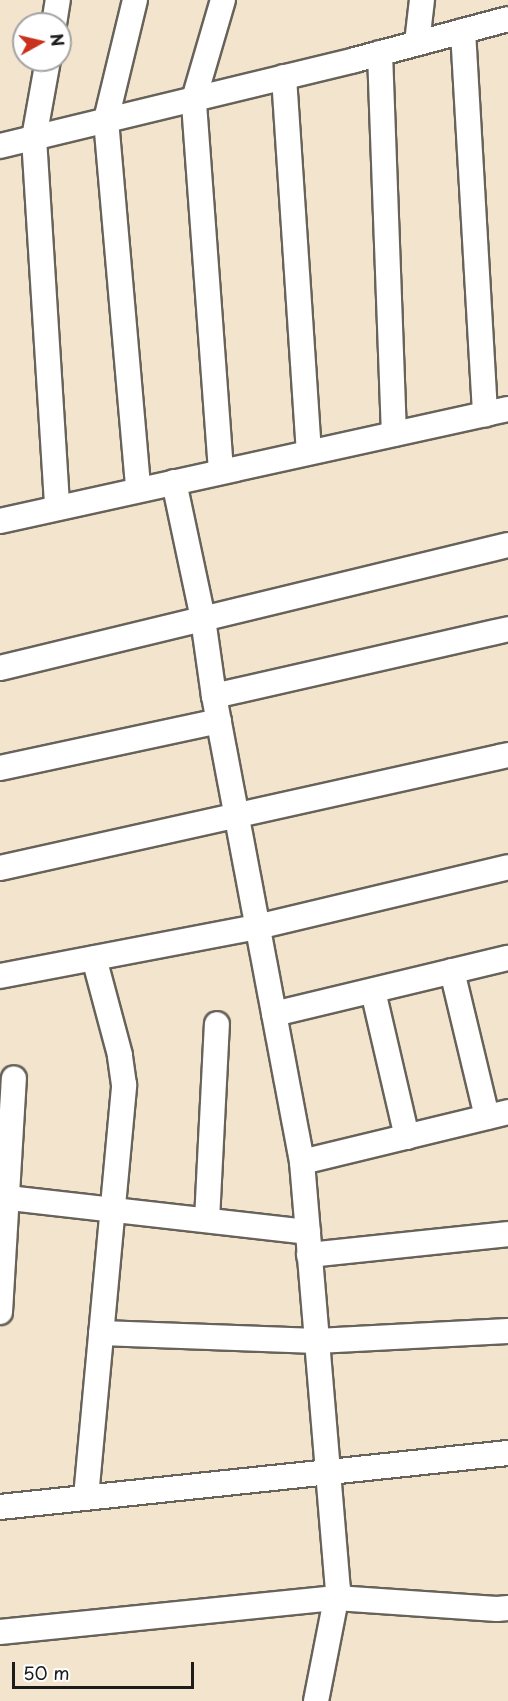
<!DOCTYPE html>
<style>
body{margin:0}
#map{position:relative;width:508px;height:1701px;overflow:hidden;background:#f3e5cd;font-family:"Playpen Sans",sans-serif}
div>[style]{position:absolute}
.roads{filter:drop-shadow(2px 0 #67625a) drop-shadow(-2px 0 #67625a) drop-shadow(0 2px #67625a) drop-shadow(0 -2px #67625a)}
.minor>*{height:24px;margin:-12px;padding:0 12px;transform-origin:12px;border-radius:12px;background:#fff}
span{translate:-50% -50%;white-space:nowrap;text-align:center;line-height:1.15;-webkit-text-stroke:4.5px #fff;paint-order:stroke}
.north{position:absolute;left:12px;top:12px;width:60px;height:60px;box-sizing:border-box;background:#fff;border:2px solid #a4a4a4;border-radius:50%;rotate:82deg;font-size:16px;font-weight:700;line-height:24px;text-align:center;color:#1c1c1c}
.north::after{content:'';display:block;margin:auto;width:21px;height:27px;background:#c8321e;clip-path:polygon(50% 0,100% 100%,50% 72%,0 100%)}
.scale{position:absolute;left:12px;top:1662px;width:182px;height:27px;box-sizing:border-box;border:3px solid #1c1c1c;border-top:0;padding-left:8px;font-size:18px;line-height:21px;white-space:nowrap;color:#1c1c1c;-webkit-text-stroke:4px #fff;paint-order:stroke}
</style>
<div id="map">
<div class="roads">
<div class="minor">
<div style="left:135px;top:0;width:123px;rotate:103.6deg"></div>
<div style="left:106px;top:120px;width:370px;rotate:85deg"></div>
<div style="left:54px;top:24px;width:24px;rotate:-81deg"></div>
<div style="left:463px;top:31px;width:384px;rotate:86.7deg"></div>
<div style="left:417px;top:43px;width:43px;rotate:-83.4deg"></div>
<div style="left:380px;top:53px;width:381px;rotate:87.9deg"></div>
<div style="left:48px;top:60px;width:79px;rotate:100.2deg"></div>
<div style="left:34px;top:138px;width:370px;rotate:86.4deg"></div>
<div style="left:284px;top:77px;width:376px;rotate:86.2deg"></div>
<div style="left:0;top:146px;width:365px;rotate:-13.6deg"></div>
<div style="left:355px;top:60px;width:158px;rotate:-15deg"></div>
<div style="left:221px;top:471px;width:373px;rotate:-94.2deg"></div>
<div style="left:194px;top:99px;width:103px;rotate:-73.7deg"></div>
<div style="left:174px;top:482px;width:140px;rotate:78deg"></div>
<div style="left:203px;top:619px;width:78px;rotate:81.9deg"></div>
<div style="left:214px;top:696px;width:474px;rotate:79.3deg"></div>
<div style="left:302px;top:1162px;width:429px;rotate:85.2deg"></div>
<div style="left:338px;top:1589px;width:114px;rotate:101.1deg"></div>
<div style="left:0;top:521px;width:520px;rotate:-12.43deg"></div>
<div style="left:0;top:668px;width:523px;rotate:-13.61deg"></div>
<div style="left:214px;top:696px;width:302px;rotate:-12.8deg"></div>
<div style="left:0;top:768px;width:224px;rotate:-12.1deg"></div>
<div style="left:0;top:868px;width:520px;rotate:-12.54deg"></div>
<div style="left:452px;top:971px;width:150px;rotate:76.5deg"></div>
<div style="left:0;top:976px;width:262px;rotate:-10.8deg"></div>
<div style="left:257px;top:927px;width:258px;rotate:-13.4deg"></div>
<div style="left:373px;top:991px;width:150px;rotate:76.9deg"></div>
<div style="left:274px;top:1014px;width:241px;rotate:-13.5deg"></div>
<div style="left:302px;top:1162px;width:212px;rotate:-13.6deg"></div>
<div style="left:0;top:1197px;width:310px;rotate:6.5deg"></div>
<div style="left:207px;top:1220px;width:196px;rotate:-87.1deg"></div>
<div style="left:309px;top:1255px;width:200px;rotate:-6deg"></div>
<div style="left:0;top:1312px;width:234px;rotate:-86.6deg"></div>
<div style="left:101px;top:1333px;width:216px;rotate:2.1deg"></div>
<div style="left:317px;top:1341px;width:191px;rotate:-3deg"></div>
<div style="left:86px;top:1497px;width:414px;rotate:-84.7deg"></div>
<div style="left:124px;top:1085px;width:30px;rotate:-98deg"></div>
<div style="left:120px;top:1055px;width:100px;rotate:-105deg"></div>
<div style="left:0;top:1507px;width:511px;rotate:-6.07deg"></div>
<div style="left:0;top:1632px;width:338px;rotate:-5.8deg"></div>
<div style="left:336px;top:1598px;width:161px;rotate:3.9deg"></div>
<div style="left:497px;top:1609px;width:11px;rotate:-5deg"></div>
</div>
</div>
<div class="north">N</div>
<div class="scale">50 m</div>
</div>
